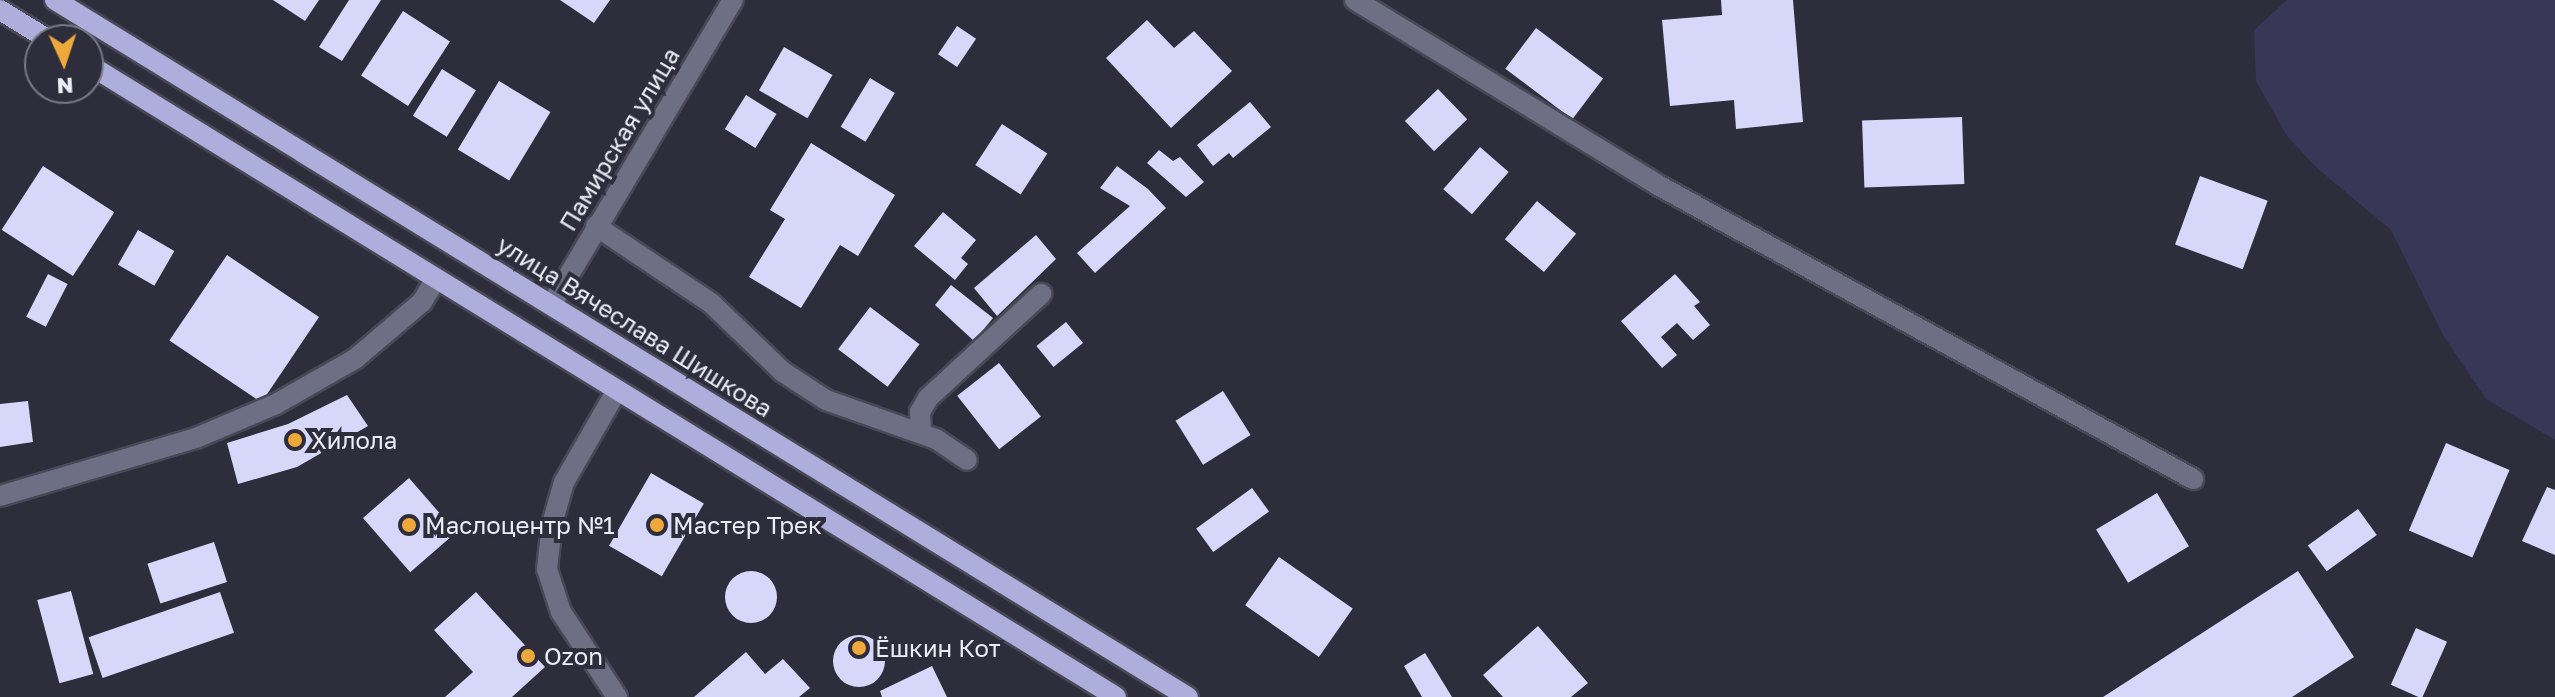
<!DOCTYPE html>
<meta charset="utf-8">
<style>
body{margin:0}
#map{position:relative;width:2555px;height:697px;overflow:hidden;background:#2d2d3c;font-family:"Golos Text",sans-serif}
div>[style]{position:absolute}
.green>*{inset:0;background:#383758}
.building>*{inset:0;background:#d7d8f9;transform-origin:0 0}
.round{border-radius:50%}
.roads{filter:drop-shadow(2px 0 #484856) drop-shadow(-2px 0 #484856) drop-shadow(0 2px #484856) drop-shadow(0 -2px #484856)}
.service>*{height:20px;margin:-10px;padding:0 10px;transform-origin:10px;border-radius:10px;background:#6e6f85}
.minor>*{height:20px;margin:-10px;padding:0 10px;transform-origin:10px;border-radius:10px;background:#6e6f85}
.primary>*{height:20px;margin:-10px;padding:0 10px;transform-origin:10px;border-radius:10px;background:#adaedb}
.dots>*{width:22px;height:22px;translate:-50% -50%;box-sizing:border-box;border:4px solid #2d2d3c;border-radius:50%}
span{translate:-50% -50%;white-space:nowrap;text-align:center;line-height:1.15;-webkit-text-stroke:8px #2d2d3c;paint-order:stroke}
.street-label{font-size:24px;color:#ecedf7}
.poi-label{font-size:24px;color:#ecedf7}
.left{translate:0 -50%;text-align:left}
.north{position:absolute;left:24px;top:24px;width:80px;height:80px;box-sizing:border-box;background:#2d2d3c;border:2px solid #797a87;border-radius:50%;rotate:177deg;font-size:22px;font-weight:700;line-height:32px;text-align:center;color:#ecedf7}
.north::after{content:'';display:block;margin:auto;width:28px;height:36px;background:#eea83c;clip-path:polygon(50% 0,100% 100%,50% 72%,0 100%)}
</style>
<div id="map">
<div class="green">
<div style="clip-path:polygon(2287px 0,2555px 0,2555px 440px,2486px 399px,2443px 335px,2391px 230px,2318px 169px,2287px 136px,2256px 81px,2254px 30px)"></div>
</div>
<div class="building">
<div style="clip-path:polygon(273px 0,319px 0,305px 21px)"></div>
<div style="clip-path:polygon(349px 0,381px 0,342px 61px,319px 47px)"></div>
<div style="clip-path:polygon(560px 0,610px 0,594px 23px)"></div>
<div style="clip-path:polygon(1721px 0,1793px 0,1803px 122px,1736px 129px,1734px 100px,1670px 106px,1662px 20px,1722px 15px)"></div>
<div style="left:403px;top:11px;width:56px;height:77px;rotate:33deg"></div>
<div style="clip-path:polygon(1147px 20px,1174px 48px,1194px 31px,1232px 71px,1171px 128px,1106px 58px)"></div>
<div style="left:957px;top:26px;width:23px;height:34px;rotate:34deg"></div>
<div style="left:1536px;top:28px;width:84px;height:51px;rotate:37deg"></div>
<div style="left:784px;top:47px;width:56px;height:50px;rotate:30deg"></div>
<div style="left:442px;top:69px;width:40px;height:55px;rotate:32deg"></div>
<div style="left:870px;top:78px;width:29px;height:57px;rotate:31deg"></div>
<div style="left:499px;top:81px;width:60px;height:80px;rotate:31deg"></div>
<div style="left:1438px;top:89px;width:42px;height:46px;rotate:46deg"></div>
<div style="left:746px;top:95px;width:36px;height:40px;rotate:32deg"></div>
<div style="clip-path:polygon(1250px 102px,1271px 127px,1233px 158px,1229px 153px,1213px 166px,1197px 145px)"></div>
<div style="left:1962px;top:117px;width:67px;height:100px;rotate:88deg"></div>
<div style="left:1002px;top:124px;width:54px;height:49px;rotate:33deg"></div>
<div style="clip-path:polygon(811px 143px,895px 195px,858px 256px,840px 245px,801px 308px,749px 277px,785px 219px,770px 210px)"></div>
<div style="left:1480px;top:147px;width:38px;height:56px;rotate:41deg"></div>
<div style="clip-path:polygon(1159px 150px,1173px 161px,1180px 157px,1204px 182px,1186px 197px,1147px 163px)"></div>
<div style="left:43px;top:166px;width:85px;height:76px;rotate:33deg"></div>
<div style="clip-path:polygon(1117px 166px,1148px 189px,1166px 208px,1095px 273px,1077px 253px,1130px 206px,1100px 188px)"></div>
<div style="left:2200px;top:176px;width:72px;height:73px;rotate:20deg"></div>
<div style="left:1537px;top:201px;width:51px;height:50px;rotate:40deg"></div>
<div style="clip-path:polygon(943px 212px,976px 240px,961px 258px,968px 264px,955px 280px,914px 246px)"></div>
<div style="left:138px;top:230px;width:42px;height:40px;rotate:30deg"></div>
<div style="clip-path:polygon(1036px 235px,1056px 259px,997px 316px,974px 288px)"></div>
<div style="left:227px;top:255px;width:111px;height:103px;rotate:34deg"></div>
<div style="left:48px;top:274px;width:22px;height:48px;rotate:27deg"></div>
<div style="clip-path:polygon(1675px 274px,1700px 302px,1694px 306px,1710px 325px,1693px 340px,1677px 323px,1661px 337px,1677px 355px,1662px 368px,1621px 321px)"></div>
<div style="clip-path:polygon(951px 285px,993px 318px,974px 341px,935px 305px)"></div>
<div style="left:870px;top:307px;width:62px;height:53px;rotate:37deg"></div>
<div style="left:1066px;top:322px;width:27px;height:38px;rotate:51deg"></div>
<div style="left:999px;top:363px;width:68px;height:53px;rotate:52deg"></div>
<div style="left:1223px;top:391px;width:52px;height:56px;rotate:58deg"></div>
<div style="clip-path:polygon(347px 395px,368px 426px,297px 467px,238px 484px,227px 443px,288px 424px)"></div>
<div style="clip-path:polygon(28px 401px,33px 442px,0 447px,0 404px)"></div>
<div style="left:2446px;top:443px;width:69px;height:95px;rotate:23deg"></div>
<div style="left:651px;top:473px;width:61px;height:84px;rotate:30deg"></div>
<div style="left:409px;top:478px;width:72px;height:61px;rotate:49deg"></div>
<div style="clip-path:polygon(2547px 487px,2555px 490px,2555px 555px,2522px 541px)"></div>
<div style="left:1252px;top:488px;width:29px;height:69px;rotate:54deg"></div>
<div style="left:2157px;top:493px;width:62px;height:71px;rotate:59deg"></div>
<div style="left:2358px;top:509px;width:32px;height:62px;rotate:54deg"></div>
<div style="left:214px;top:542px;width:42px;height:70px;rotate:72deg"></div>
<div style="left:1279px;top:557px;width:90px;height:59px;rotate:35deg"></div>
<div class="round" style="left:725px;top:571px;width:52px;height:52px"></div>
<div style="clip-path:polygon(2298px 571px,2354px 657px,2292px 697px,2103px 697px)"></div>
<div style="left:71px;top:591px;width:86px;height:35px;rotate:75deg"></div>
<div style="left:220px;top:592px;width:43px;height:139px;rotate:71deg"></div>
<div style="clip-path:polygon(476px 592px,545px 667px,512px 697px,445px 697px,473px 672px,434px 630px)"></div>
<div style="clip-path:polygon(1538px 626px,1588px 683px,1571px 697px,1503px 697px,1483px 675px)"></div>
<div style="left:2416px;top:628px;width:34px;height:62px;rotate:24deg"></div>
<div class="round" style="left:833px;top:635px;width:52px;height:52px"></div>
<div style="clip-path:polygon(746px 652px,765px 674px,783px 659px,810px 688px,799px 697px,694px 697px)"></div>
<div style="clip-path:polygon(1425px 653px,1452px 697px,1422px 697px,1404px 666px)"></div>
<div style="clip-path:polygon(932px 666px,947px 697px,882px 697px,880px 691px)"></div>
</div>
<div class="roads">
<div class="service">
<div style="left:1355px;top:0;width:353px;rotate:31.4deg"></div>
<div style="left:1656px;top:184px;width:613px;rotate:28.78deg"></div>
<div style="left:596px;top:226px;width:138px;rotate:33.8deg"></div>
<div style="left:711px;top:303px;width:100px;rotate:43.8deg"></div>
<div style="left:783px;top:372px;width:51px;rotate:33.1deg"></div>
<div style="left:826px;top:400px;width:117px;rotate:19.5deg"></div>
<div style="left:936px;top:439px;width:37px;rotate:34deg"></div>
<div style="left:617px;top:390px;width:106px;rotate:119.9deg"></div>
<div style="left:564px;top:482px;width:44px;rotate:105.9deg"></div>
<div style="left:552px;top:524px;width:45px;rotate:96.3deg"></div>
<div style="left:547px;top:569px;width:45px;rotate:72deg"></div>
<div style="left:561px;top:612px;width:102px;rotate:56.6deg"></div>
<div style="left:921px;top:432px;width:20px;rotate:-93deg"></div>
<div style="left:920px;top:412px;width:16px;rotate:-60deg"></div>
<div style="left:928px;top:398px;width:154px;rotate:-42.6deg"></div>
</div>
<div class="minor">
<div style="left:551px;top:305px;width:355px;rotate:-59.2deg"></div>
<div style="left:0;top:496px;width:204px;rotate:-16.5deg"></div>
<div style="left:196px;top:438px;width:87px;rotate:-23deg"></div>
<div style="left:276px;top:404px;width:91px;rotate:-29.7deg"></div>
<div style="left:355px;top:359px;width:88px;rotate:-40.4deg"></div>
<div style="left:422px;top:302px;width:27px;rotate:-59deg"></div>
</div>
<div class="primary">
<div style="left:55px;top:0;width:1330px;rotate:31.6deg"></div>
<div style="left:0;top:10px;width:57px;rotate:31.5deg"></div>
<div style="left:88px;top:64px;width:1207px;rotate:31.62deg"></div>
</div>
</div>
<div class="dots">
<div style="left:295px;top:440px;background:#eea83c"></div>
<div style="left:409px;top:525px;background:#eea83c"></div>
<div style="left:657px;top:525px;background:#eea83c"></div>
<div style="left:859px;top:648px;background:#eea83c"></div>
<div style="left:528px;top:656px;background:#eea83c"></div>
</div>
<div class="street-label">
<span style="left:619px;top:139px;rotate:-59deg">Памирская улица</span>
<span style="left:635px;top:326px;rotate:32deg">улица Вячеслава Шишкова</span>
</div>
<div class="poi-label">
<span class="left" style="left:311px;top:440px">Хилола</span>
<span class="left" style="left:425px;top:525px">Маслоцентр №1</span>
<span class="left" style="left:673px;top:525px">Мастер Трек</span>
<span class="left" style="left:875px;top:648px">Ёшкин Кот</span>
<span class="left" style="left:544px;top:656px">Ozon</span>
</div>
<div class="north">N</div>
</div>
